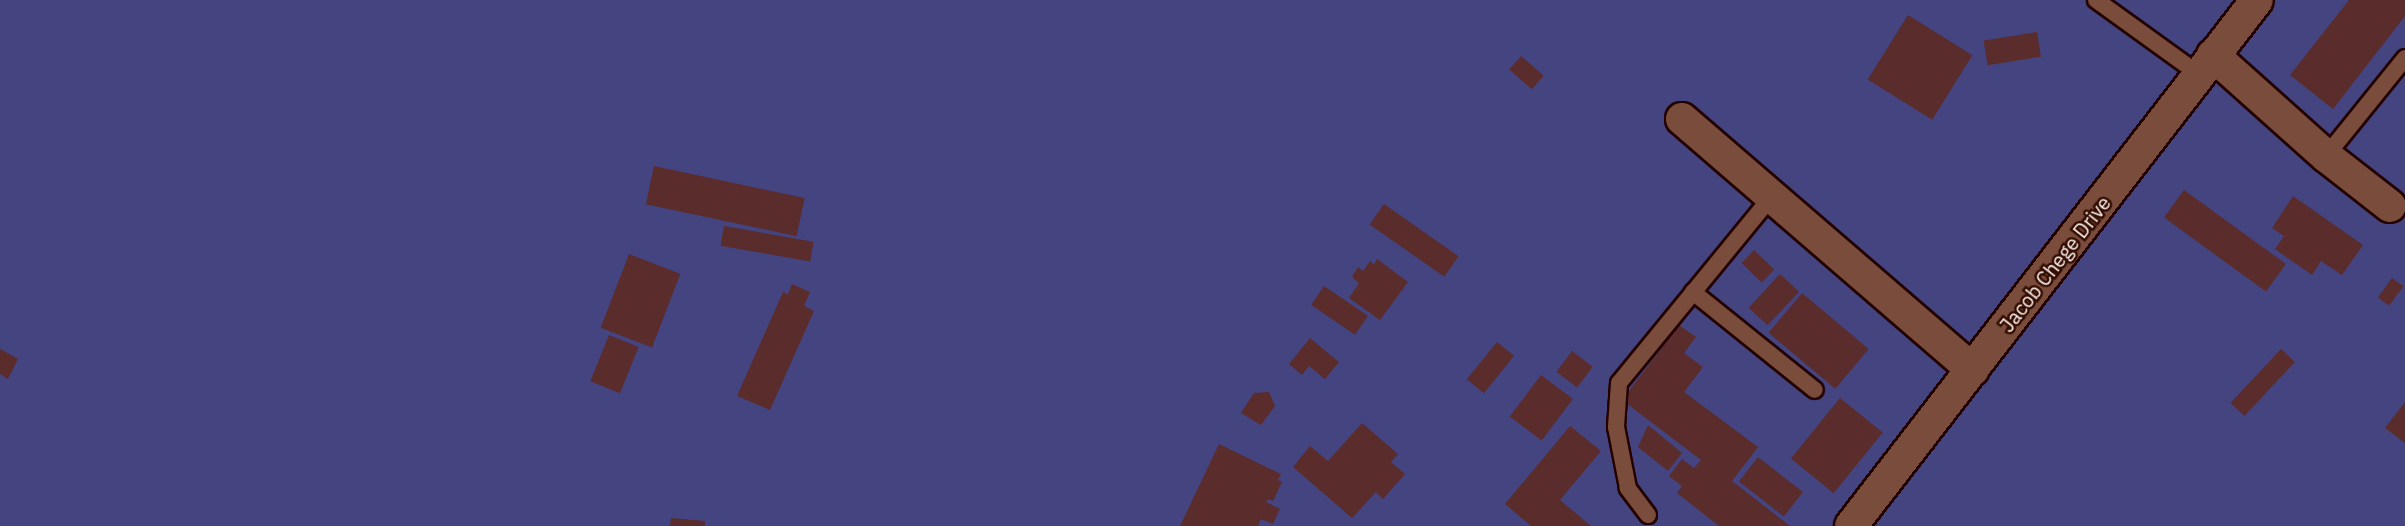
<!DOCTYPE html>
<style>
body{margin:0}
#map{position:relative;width:2405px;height:526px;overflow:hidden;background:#3e1606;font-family:"IBM Plex Sans",sans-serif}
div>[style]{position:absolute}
.green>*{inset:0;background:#444481;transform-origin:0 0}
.building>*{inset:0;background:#5a2c2c;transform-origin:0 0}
.roads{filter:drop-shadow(2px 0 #230000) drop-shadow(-2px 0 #230000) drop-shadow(0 2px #230000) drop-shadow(0 -2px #230000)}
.lane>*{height:16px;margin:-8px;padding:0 8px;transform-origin:8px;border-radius:8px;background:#7a4c3b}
.street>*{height:32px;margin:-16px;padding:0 16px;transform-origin:16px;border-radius:16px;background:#7a4c3b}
span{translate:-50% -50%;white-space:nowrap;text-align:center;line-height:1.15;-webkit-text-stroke:5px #330c00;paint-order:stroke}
.street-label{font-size:20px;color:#fdf2ee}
</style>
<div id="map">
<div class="green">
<div style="left:0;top:0;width:2405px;height:526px"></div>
</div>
<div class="building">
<div style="clip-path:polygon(2349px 0,2405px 0,2405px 16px,2333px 109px,2290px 75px)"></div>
<div style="left:1908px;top:15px;width:76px;height:76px;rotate:32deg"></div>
<div style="left:2037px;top:32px;width:25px;height:54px;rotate:81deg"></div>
<div style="left:1521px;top:56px;width:30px;height:18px;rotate:41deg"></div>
<div style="left:654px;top:166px;width:154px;height:39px;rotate:12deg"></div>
<div style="left:2184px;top:190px;width:126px;height:34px;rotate:36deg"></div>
<div style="clip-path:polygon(2293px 196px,2363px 245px,2342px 275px,2321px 261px,2312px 275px,2275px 249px,2284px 236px,2272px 228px)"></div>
<div style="left:1384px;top:204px;width:91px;height:25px;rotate:35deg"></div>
<div style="left:724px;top:226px;width:91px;height:20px;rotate:10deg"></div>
<div style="left:1754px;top:250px;width:28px;height:18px;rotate:44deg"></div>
<div style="left:629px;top:254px;width:55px;height:79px;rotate:21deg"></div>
<div style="clip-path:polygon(1377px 259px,1408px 282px,1380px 320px,1349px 298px,1359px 283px,1352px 277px,1358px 267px,1363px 271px,1370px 261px,1374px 264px)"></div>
<div style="left:1780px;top:274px;width:26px;height:46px;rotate:43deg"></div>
<div style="left:2392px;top:278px;width:14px;height:24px;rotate:36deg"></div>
<div style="clip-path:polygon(792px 284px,810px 292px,804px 306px,814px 311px,770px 410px,737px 396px,783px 292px,788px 294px)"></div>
<div style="left:1324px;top:286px;width:53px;height:23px;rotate:34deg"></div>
<div style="left:1802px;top:293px;width:87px;height:52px;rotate:40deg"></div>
<div style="clip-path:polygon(1679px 325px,1696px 337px,1684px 353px,1703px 367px,1684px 392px,1758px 447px,1732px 481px,1790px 526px,1719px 526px,1677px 493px,1682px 486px,1669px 476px,1682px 459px,1694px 468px,1701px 460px,1622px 400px)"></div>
<div style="left:609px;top:335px;width:32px;height:50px;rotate:22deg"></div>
<div style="clip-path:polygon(1310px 338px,1339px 362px,1325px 379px,1309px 366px,1302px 375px,1289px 364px)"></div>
<div style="left:1497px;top:342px;width:22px;height:48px;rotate:39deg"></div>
<div style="clip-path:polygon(0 349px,18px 359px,8px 379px,0 374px)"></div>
<div style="left:2281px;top:349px;width:19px;height:74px;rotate:43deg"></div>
<div style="left:1572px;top:351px;width:26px;height:26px;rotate:37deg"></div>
<div style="left:1541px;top:375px;width:40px;height:52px;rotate:37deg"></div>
<div style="clip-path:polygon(1269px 392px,1275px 406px,1261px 425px,1241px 413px,1254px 393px)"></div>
<div style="left:1840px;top:398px;width:55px;height:78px;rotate:39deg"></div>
<div style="clip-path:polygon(2405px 402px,2405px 443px,2385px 428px)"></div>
<div style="clip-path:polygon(1362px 423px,1398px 454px,1391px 462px,1405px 474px,1383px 499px,1376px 492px,1352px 518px,1293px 467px,1310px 446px,1328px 461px)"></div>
<div style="clip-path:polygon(1648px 425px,1682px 453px,1668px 471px,1638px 447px)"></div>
<div style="clip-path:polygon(1570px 426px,1601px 451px,1560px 500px,1591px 526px,1531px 526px,1505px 504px)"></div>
<div style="clip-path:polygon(1219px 444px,1281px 474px,1278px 480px,1282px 482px,1273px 501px,1268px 499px,1266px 502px,1280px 509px,1273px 524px,1261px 519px,1258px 526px,1180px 526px)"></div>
<div style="left:1758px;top:457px;width:57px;height:31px;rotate:38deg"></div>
<div style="clip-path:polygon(671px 518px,705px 521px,705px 526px,670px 526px)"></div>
</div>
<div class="roads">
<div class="lane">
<div style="left:2096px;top:0;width:128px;rotate:35.8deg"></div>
<div style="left:2326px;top:156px;width:126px;rotate:-51.1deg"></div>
<div style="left:1693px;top:292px;width:156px;rotate:38.8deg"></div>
<div style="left:1648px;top:515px;width:34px;rotate:-127deg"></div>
<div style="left:1628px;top:488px;width:62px;rotate:-101.1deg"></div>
<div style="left:1616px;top:427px;width:44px;rotate:-86.1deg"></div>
<div style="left:1619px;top:383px;width:242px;rotate:-50.7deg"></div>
</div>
<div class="street">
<div style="left:2213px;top:55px;width:152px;rotate:41.8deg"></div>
<div style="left:2326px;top:156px;width:81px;rotate:38deg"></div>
<div style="left:1682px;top:119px;width:384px;rotate:40.8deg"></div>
<div style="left:1851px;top:526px;width:664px;rotate:-52.34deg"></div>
</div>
</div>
<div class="street-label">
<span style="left:2055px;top:264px;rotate:-52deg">Jacob Chege Drive</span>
</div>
</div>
